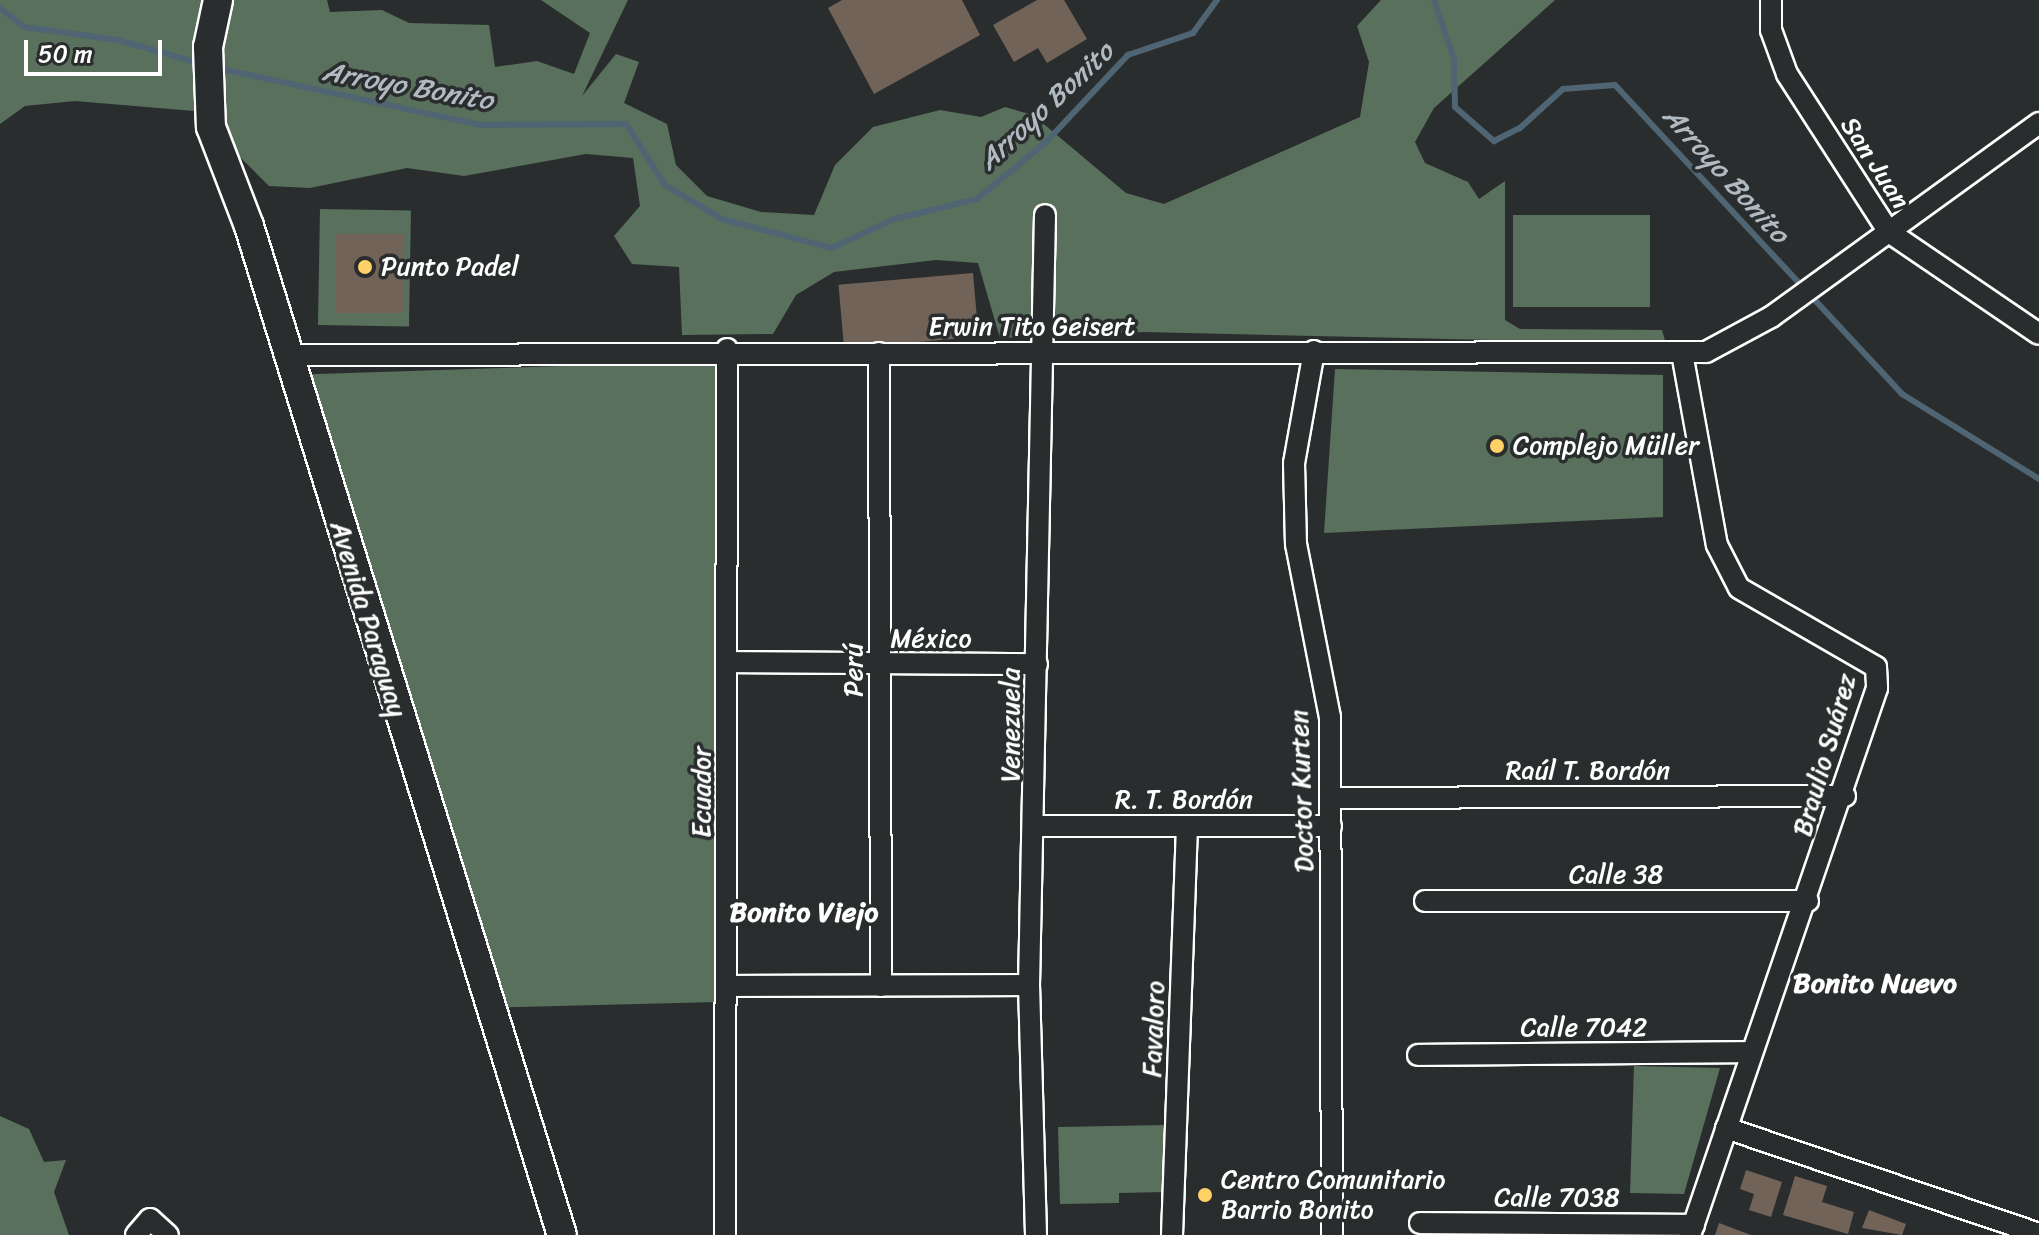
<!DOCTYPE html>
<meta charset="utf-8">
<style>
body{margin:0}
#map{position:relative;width:2039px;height:1235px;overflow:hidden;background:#2a2d2e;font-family:Sriracha,sans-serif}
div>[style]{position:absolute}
.green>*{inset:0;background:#59705d;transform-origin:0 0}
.stream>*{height:6px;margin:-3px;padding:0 3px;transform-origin:3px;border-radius:3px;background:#4f6573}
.building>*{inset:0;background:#726359;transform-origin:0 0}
.roads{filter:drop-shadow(2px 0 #fff) drop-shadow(-2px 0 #fff) drop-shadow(0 2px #fff) drop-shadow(0 -2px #fff)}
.minor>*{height:20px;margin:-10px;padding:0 10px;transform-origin:10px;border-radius:10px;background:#2a2d2e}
.secondary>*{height:28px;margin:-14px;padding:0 14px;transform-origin:14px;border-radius:14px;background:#2a2d2e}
.dots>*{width:22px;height:22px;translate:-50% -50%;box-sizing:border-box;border:4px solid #2a2d2e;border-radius:50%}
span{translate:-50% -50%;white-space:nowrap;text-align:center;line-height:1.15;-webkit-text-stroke:7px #2a2d2e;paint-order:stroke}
.street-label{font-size:26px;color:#fff}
.poi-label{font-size:26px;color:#fff}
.left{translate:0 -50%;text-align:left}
.water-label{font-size:28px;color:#b0bac0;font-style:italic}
.neighbourhood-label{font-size:28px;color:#fff;font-weight:700}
.scale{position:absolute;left:24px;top:40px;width:138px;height:36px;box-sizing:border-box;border:4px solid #fff;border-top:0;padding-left:10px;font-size:24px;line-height:28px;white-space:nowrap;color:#fff;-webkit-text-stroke:6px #2a2d2e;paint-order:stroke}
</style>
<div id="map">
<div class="green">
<div style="clip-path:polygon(0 0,327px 0,330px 12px,382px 10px,409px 23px,489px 25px,495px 67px,537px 61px,574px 74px,590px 33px,541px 0,628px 0,582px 96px,616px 54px,639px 62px,624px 103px,667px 124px,676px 165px,707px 196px,761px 212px,814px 215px,835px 165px,873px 127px,940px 110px,981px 117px,1005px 107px,1033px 115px,1126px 193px,1164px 204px,1360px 117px,1369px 62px,1357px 26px,1381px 0,1555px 0,1434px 108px,1415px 142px,1425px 163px,1468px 182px,1479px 199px,1505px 181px,1505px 320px,1520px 329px,1662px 330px,1666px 344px,1144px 332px,1000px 338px,978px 263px,936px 260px,834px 272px,796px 295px,773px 334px,682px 335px,679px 267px,632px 264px,614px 236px,640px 206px,633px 158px,586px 154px,464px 176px,407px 168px,310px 188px,269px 186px,194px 111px,75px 101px,25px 106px,0 124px)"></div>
<div style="left:320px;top:209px;width:91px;height:116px;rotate:1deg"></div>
<div style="left:1513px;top:215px;width:137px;height:92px"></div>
<div style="clip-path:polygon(718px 361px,718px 1002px,481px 1008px,420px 831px,287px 375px)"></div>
<div style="clip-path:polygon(1335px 369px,1663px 375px,1663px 517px,1324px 533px)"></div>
<div style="clip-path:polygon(1634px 1066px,1720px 1068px,1684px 1194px,1630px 1193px)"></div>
<div style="clip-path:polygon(0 1116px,29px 1129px,44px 1162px,66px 1160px,54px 1192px,69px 1235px,0 1235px)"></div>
<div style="clip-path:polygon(1165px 1125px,1166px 1192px,1119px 1193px,1119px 1203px,1060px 1204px,1058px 1127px)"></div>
</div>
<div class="stream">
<div style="left:1434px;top:0;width:62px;rotate:71.3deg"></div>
<div style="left:1454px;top:59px;width:48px;rotate:88.8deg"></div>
<div style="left:1455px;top:107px;width:52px;rotate:41.1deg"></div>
<div style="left:1494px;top:141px;width:29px;rotate:-27deg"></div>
<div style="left:1520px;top:128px;width:58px;rotate:-42.2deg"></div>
<div style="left:1563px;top:89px;width:52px;rotate:-4.4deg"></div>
<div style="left:1615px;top:85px;width:422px;rotate:47.1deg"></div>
<div style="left:1902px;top:394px;width:161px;rotate:31.8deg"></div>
<div style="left:0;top:8px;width:31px;rotate:38deg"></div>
<div style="left:24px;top:27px;width:95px;rotate:7.9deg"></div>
<div style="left:118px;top:40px;width:87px;rotate:15.9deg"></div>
<div style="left:217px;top:68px;width:270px;rotate:12.2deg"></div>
<div style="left:481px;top:125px;width:145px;rotate:-0.4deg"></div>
<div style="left:626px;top:124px;width:72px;rotate:57.4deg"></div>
<div style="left:665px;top:185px;width:66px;rotate:30.8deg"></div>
<div style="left:722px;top:219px;width:114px;rotate:14.8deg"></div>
<div style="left:832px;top:248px;width:68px;rotate:-25.1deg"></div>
<div style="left:894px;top:219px;width:85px;rotate:-13.5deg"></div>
<div style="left:977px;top:199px;width:89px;rotate:-39.6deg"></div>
<div style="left:1046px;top:142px;width:120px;rotate:-46.7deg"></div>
<div style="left:1128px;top:55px;width:69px;rotate:-18.7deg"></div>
<div style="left:1193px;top:33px;width:41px;rotate:-54deg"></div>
</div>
<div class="building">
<div style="clip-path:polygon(842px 0,962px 0,980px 35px,874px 94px,828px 8px)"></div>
<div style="clip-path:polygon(1037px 0,1064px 0,1087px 39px,1047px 63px,1038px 48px,1014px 62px,993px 25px)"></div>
<div style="left:336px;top:234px;width:68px;height:79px"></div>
<div style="left:973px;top:273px;width:64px;height:135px;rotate:85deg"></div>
<div style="clip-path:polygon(1746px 1170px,1782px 1182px,1771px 1217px,1749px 1210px,1754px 1194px,1740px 1189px)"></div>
<div style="clip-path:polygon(1795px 1176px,1827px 1186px,1822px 1202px,1854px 1212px,1848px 1234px,1783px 1215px)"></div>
<div style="clip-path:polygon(1869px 1210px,1906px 1224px,1902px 1235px,1862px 1228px)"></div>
<div style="clip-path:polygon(1719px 1223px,1751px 1235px,1715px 1235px)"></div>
</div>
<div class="roads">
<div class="minor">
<div style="left:1771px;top:0;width:30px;rotate:90deg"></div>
<div style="left:1771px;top:30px;width:47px;rotate:70deg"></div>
<div style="left:1787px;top:74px;width:188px;rotate:57.2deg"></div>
<div style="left:1889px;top:232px;width:181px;rotate:34.2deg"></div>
<div style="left:1314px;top:351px;width:114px;rotate:100.1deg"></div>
<div style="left:1294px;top:463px;width:81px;rotate:88.6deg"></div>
<div style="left:1296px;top:544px;width:176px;rotate:78.9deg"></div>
<div style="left:1330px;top:717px;width:518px;rotate:89.78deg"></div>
<div style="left:879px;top:353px;width:633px;rotate:89.82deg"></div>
<div style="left:1682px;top:353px;width:195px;rotate:79.7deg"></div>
<div style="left:1717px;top:545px;width:48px;rotate:62.9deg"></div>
<div style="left:1739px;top:588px;width:158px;rotate:30deg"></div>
<div style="left:1876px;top:667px;width:21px;rotate:87deg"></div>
<div style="left:1877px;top:688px;width:578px;rotate:108.87deg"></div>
<div style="left:285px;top:355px;width:1421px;rotate:-0.12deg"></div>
<div style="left:1706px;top:352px;width:74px;rotate:-28.3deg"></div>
<div style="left:1771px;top:317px;width:331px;rotate:-35.9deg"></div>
<div style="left:728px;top:662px;width:309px;rotate:0.4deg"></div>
<div style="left:1331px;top:798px;width:514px;rotate:-0.22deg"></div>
<div style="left:1037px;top:826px;width:294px"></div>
<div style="left:1425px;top:901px;width:383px"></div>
<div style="left:728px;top:986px;width:301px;rotate:-0.2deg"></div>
<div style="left:1418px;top:1055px;width:333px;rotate:-0.5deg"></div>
<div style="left:1726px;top:1128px;width:330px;rotate:18.7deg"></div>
<div style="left:1420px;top:1223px;width:274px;rotate:0.4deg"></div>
<div style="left:136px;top:1235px;width:21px;rotate:-49deg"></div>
<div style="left:150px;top:1219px;width:24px;rotate:42deg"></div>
<div style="left:725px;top:1235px;width:886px;rotate:-89.87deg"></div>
<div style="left:1036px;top:1235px;width:250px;rotate:-91.6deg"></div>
<div style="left:1029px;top:985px;width:770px;rotate:-88.81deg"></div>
<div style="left:1172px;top:1235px;width:409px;rotate:-87.9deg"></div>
</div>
<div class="secondary">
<div style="left:218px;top:0;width:48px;rotate:102deg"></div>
<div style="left:208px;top:47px;width:80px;rotate:87.9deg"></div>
<div style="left:211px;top:127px;width:106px;rotate:69deg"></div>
<div style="left:249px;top:226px;width:1056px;rotate:72.77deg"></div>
</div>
</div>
<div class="dots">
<div style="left:365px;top:267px;background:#ffd166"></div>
<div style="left:1497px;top:446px;background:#ffd166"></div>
<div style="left:1205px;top:1195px;background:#ffd166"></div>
</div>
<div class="street-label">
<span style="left:1875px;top:163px;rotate:57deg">San Juan</span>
<span style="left:1032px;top:327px">Erwin Tito Geisert</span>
<span style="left:368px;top:619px;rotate:73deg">Avenida Paraguay</span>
<span style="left:931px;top:639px">México</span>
<span style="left:854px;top:670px;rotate:-90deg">Perú</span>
<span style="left:1011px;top:725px;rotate:-90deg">Venezuela</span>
<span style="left:1825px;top:755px;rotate:-74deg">Braulio Suárez</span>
<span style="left:1588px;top:771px">Raúl T. Bordón</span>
<span style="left:1302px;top:791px;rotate:-92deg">Doctor Kurten</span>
<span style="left:702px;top:792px;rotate:-90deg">Ecuador</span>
<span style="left:1184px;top:800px">R. T. Bordón</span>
<span style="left:1616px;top:875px">Calle 38</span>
<span style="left:1584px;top:1028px">Calle 7042</span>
<span style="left:1154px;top:1029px;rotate:-88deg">Favaloro</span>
<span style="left:1557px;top:1198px">Calle 7038</span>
</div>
<div class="poi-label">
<span class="left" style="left:381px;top:267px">Punto Padel</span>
<span class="left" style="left:1513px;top:446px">Complejo Müller</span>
<span class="left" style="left:1221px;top:1195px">Centro Comunitario<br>Barrio Bonito</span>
</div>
<div class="water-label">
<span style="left:408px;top:86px;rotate:10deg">Arroyo Bonito</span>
<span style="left:1046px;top:106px;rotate:-43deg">Arroyo Bonito</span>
<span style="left:1726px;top:175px;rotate:48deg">Arroyo Bonito</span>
</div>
<div class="neighbourhood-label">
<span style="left:804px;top:912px">Bonito Viejo</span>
<span style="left:1875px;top:983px">Bonito Nuevo</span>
</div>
<div class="scale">50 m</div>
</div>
